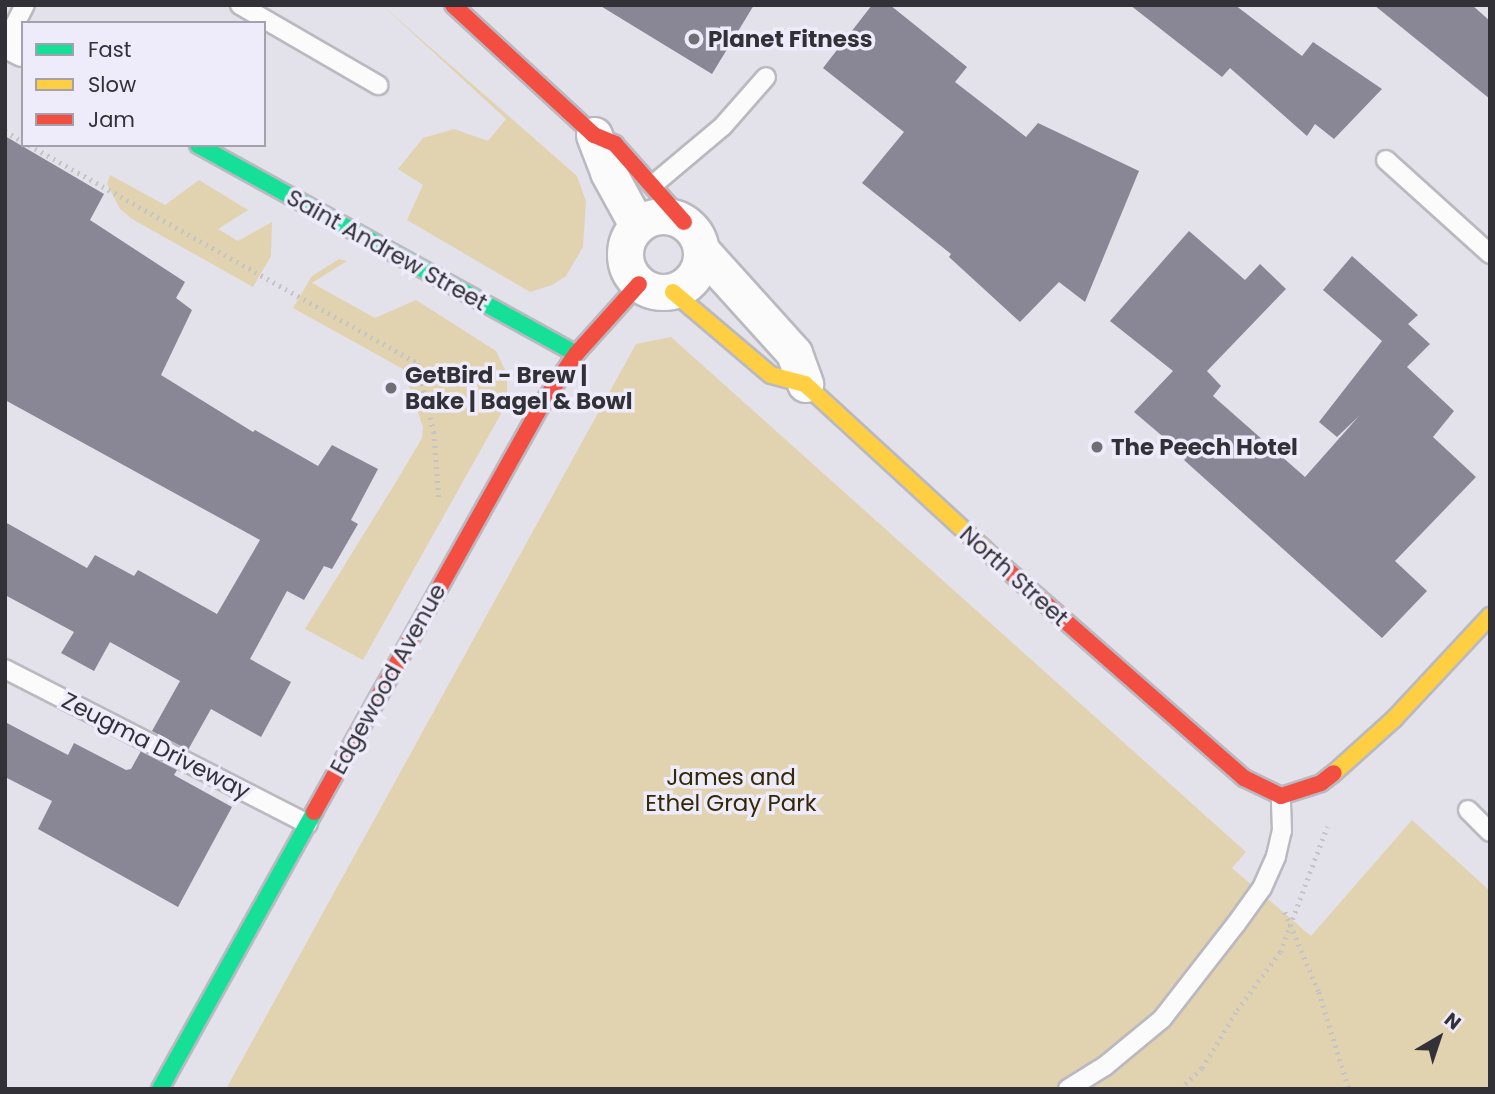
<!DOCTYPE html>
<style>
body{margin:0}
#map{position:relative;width:1495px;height:1094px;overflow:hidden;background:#e3e2ea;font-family:Poppins,sans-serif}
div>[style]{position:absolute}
.green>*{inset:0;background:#e1d2b0}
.building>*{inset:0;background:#898695}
.path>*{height:4.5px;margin-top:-2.25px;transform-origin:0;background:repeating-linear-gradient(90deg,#c4c4c7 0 2px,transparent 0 7px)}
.roads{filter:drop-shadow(2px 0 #bab9c0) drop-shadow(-2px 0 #bab9c0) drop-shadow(0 2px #bab9c0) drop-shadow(0 -2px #bab9c0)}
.lane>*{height:18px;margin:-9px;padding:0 9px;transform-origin:9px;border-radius:9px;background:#fbfbfc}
.street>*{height:35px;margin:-17.5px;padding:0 17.5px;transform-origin:17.5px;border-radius:17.5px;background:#fbfbfc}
.street>.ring{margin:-17.5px;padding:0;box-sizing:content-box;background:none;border:35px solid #fbfbfc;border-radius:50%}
.fast>*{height:16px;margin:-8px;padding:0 8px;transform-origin:8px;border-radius:8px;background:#16e098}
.slow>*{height:16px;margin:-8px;padding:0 8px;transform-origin:8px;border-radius:8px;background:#ffcf43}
.jam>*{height:16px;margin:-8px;padding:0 8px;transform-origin:8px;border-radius:8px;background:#f24e42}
.dots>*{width:19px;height:19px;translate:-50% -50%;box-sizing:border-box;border:4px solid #eeecfa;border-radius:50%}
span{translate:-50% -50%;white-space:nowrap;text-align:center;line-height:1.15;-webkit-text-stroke:7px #eeecfa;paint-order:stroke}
.poi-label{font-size:23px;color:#323137;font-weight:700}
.left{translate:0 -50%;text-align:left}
.street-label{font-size:23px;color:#323137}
.park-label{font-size:23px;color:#342805}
.frame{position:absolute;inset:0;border:7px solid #323137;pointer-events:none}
.legend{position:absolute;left:21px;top:21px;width:245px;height:126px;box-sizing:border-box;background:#eeecfa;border:2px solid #a3a1ac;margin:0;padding:9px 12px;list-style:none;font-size:21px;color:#323137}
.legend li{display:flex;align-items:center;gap:14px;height:35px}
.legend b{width:35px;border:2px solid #a3a1ac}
.north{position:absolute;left:1404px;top:1003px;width:70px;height:70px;-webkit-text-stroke:5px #eeecfa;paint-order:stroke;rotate:39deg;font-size:19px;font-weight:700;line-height:28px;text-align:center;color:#323137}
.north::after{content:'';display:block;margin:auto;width:24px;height:32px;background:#323137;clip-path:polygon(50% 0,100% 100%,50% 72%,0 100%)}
</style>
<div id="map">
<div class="green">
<div style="clip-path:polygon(382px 5px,577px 176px,586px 201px,583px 247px,566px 276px,552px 285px,530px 292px,407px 220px,423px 185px,398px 169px,423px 138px,454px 129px,488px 141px,506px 119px)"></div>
<div style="clip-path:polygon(110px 175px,165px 205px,199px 180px,248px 210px,218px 229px,238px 241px,272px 222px,271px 256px,253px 287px,132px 219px,120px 209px,107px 184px)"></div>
<div style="clip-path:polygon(339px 259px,347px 261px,312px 283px,375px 318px,416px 300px,496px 351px,507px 374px,507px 403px,363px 660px,305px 629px,396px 482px,422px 438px,423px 427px,403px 369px,293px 308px,312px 276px)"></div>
<div style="clip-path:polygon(671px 337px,1246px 852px,1232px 868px,1311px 936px,1412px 820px,1490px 891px,1490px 1089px,226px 1089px,636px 344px)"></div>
</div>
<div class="building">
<div style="clip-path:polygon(599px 5px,754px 5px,712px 74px)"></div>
<div style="clip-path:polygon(872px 5px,890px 5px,967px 67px,955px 82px,1026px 137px,1038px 123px,1139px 171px,1085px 302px,1059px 282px,1020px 322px,949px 257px,951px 254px,862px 183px,904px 132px,823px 68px)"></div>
<div style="clip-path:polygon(1130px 5px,1235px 5px,1302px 56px,1313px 42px,1382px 89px,1334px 139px,1315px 124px,1307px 136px,1230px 68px,1222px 77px)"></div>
<div style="clip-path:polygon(1374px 5px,1472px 5px,1490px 21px,1490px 99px)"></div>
<div style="clip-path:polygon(5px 136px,104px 194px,90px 220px,185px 282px,176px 298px,192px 310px,161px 375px,253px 432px,255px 430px,318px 466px,332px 445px,378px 469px,351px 520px,358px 524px,332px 569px,324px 566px,304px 600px,287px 591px,250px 659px,291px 682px,261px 737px,211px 709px,188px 750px,152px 731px,180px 681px,110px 642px,94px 671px,61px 653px,74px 632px,5px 595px,5px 522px,87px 568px,95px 555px,134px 576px,138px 570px,217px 614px,260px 540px,5px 400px)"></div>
<div style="clip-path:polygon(1189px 231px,1245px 280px,1260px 264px,1286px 289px,1207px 371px,1221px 386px,1213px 396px,1305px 477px,1359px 416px,1337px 437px,1319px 422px,1382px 341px,1323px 290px,1352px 256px,1418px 315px,1408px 324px,1430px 344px,1407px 367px,1454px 411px,1433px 437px,1476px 477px,1395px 561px,1427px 591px,1382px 638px,1184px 460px,1187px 457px,1134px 412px,1173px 371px,1110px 321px)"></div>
<div style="clip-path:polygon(5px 722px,68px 755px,74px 743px,126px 770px,131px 769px,141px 751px,177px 770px,174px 775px,232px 807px,178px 907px,38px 829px,52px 801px,5px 777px)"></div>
</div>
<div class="path">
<div style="left:5px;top:131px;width:21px;rotate:31deg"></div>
<div style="left:29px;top:145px;width:445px;rotate:29.3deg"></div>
<div style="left:417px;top:363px;width:71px;rotate:76.2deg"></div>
<div style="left:434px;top:432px;width:66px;rotate:85.7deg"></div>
<div style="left:1285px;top:912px;width:87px;rotate:67deg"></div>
<div style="left:1319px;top:992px;width:102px;rotate:72.8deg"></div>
<div style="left:1180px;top:1089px;width:30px;rotate:-44deg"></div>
<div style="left:1202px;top:1068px;width:68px;rotate:-58.9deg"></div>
<div style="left:1237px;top:1010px;width:72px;rotate:-53.4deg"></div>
<div style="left:1280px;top:952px;width:134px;rotate:-69.4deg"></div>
</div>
<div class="roads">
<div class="lane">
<div style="left:240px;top:5px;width:160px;rotate:30.1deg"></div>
<div style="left:7px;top:40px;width:39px;rotate:-63deg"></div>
<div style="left:1386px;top:160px;width:140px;rotate:42.1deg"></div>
<div style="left:654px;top:184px;width:90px;rotate:-40deg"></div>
<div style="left:723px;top:126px;width:65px;rotate:-48.7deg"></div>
<div style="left:5px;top:669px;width:340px;rotate:27.1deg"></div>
<div style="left:1468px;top:810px;width:31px;rotate:45deg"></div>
<div style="left:1068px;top:1089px;width:44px;rotate:-31.9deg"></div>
<div style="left:1105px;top:1066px;width:74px;rotate:-39.5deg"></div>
<div style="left:1162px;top:1019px;width:120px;rotate:-52.1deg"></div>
<div style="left:1236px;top:924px;width:44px;rotate:-54.2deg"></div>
<div style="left:1262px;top:888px;width:35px;rotate:-66deg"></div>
<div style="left:1276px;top:856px;width:26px;rotate:-77deg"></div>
<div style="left:1282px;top:831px;width:35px;rotate:-92deg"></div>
</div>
<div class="street">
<div style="left:5px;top:39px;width:20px;rotate:27deg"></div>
<div style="left:594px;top:135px;width:40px;rotate:69deg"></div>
<div style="left:608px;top:172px;width:60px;rotate:61.3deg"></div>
<div class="ring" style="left:625px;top:216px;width:41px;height:41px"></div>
<div style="left:701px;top:250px;width:139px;rotate:47.9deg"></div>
<div style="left:794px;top:353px;width:33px;rotate:70deg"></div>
</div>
<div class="fast">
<div style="left:198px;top:145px;width:432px;rotate:28.9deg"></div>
<div style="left:160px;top:1089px;width:317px;rotate:-60.9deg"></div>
</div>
<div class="slow">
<div style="left:673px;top:292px;width:128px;rotate:40.3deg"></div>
<div style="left:771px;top:375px;width:35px;rotate:15deg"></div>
<div style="left:805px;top:384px;width:272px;rotate:42.6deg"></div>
<div style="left:1334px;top:773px;width:81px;rotate:-42deg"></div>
<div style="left:1394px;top:719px;width:141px;rotate:-47deg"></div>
</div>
<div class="jam">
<div style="left:453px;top:5px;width:192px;rotate:42.7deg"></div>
<div style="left:594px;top:135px;width:23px;rotate:23deg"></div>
<div style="left:615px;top:144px;width:104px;rotate:48.5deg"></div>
<div style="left:1005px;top:568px;width:318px;rotate:41.3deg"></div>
<div style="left:1244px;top:778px;width:41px;rotate:25.9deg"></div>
<div style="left:1281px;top:796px;width:42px;rotate:-18deg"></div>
<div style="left:1321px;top:783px;width:16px;rotate:-38deg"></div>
<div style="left:314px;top:812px;width:467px;rotate:-60.8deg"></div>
<div style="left:542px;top:404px;width:60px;rotate:-55.8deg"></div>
<div style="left:576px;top:354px;width:94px;rotate:-48deg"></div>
</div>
</div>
<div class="dots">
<div style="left:694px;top:39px;background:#706f76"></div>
<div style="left:391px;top:388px;background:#706f76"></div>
<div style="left:1097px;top:447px;background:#706f76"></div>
</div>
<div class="poi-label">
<span class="left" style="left:708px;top:39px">Planet Fitness</span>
<span class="left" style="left:405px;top:388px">GetBird - Brew |<br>Bake | Bagel &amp; Bowl</span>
<span class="left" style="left:1111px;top:447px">The Peech Hotel</span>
</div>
<div class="street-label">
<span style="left:387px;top:250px;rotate:29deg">Saint Andrew Street</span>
<span style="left:1014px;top:576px;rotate:42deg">North Street</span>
<span style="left:388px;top:679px;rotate:-61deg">Edgewood Avenue</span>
<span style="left:156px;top:746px;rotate:27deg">Zeugma Driveway</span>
</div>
<div class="park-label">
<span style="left:731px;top:790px">James and<br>Ethel Gray Park</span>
</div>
<div class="frame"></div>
<ul class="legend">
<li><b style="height:9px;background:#16e098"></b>Fast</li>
<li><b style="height:9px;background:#ffcf43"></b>Slow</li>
<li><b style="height:9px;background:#f24e42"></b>Jam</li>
</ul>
<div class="north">N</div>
</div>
